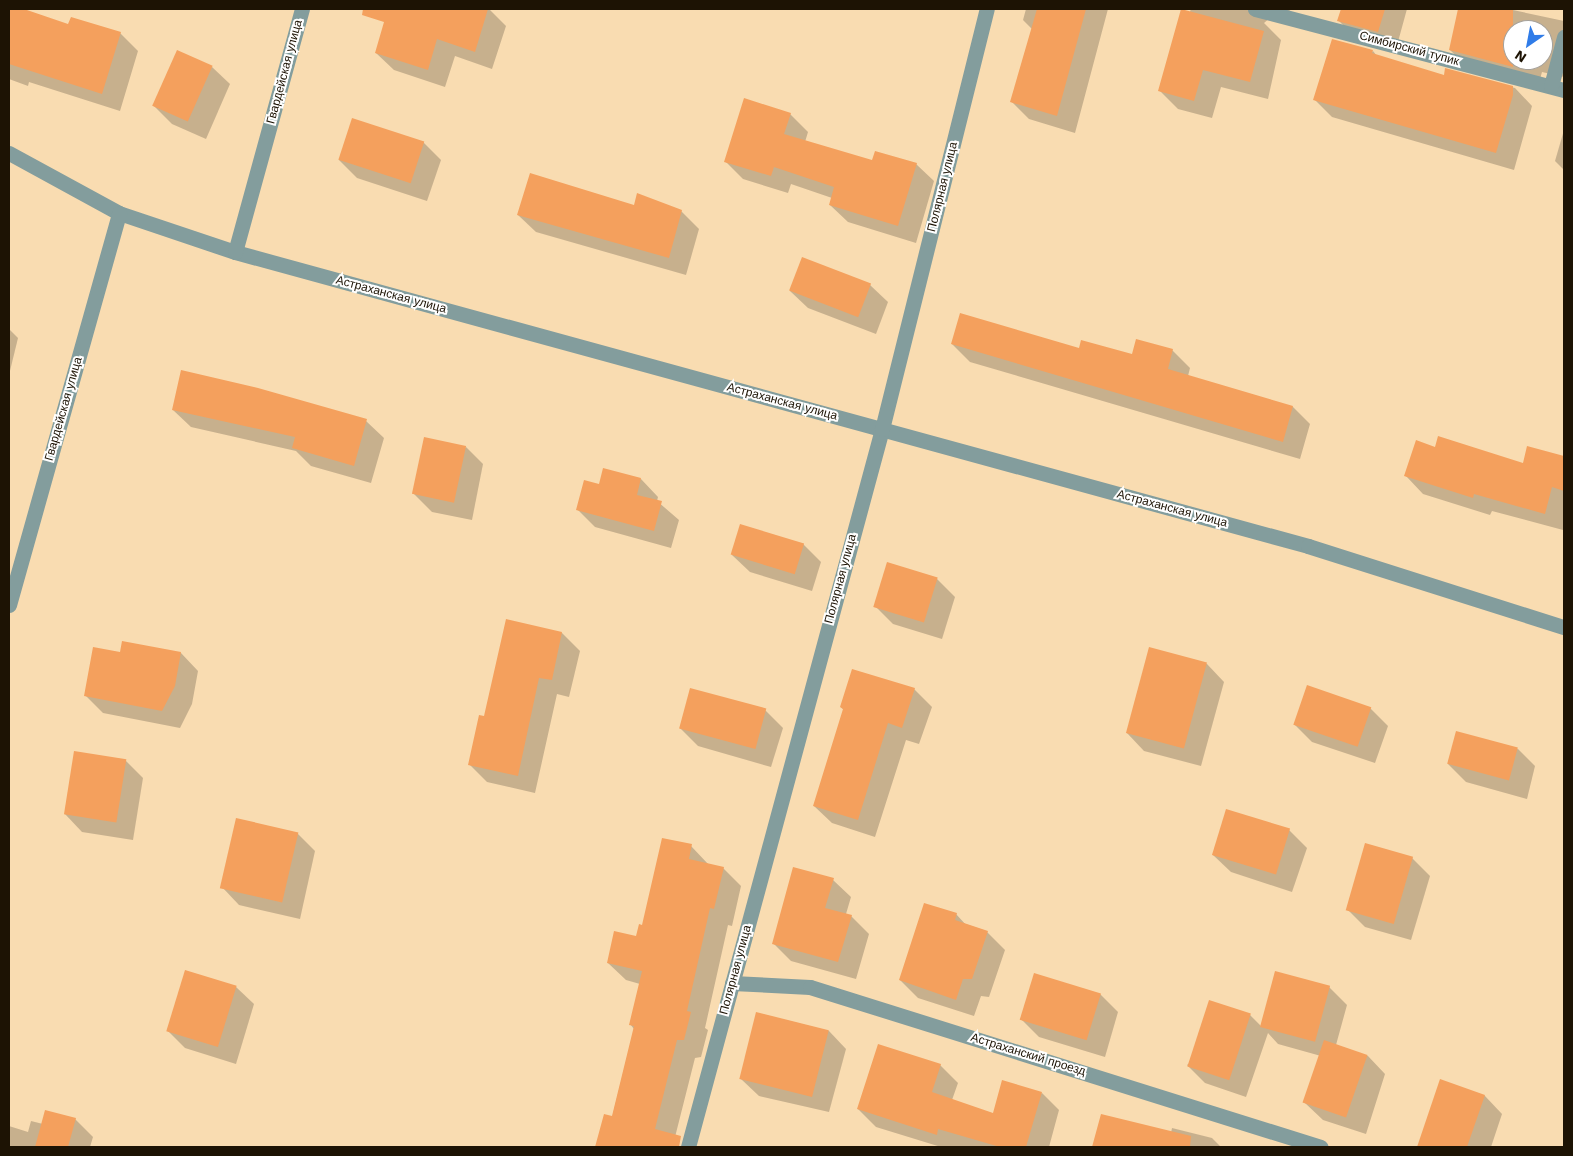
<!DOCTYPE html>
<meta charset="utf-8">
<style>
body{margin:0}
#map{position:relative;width:1573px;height:1156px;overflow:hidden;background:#f9dcb1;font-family:"Work Sans",sans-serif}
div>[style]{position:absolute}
.shadow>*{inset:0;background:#0003}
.building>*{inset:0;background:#f4a05d;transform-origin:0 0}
.minor>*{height:15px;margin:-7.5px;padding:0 7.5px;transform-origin:7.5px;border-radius:7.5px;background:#839d9d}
span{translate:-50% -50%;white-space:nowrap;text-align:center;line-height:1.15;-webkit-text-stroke:4px #fff;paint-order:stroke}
.street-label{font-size:12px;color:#1d1304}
.frame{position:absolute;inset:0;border:10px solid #1d1304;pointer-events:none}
.north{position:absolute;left:1503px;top:20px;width:50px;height:50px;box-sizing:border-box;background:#fff;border:1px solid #a5a19b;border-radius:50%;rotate:213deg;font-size:14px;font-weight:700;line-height:20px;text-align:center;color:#1d1304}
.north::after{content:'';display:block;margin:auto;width:18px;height:22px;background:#307ce8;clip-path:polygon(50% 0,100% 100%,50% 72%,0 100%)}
</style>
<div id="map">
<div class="shadow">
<div style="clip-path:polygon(9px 9px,21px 9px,69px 26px,120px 33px,138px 51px,120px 111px,29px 82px,28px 86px,9px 79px)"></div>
<div style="clip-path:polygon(390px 9px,489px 9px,506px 26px,492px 69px,455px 56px,445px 87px,394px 70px,376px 53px)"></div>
<div style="clip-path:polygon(1026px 9px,1108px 9px,1075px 133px,1029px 119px,1011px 101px,1032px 29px,1023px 20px)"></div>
<div style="clip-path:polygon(1191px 9px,1290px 9px,1287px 20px,1271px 17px,1264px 23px,1281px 40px,1268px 99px,1221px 87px,1212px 118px,1178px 109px,1160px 91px)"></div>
<div style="clip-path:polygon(1339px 9px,1407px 9px,1396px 49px,1356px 38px,1339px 21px,1342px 11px)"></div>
<div style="clip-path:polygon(evenodd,1459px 9px,1508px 9px,1564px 21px,1564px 77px,1542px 72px,1538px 86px,1468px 67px,1450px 50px,1459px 9px,1513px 30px,1543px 30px,1543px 60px,1513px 60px,1513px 30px)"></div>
<div style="clip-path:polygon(1373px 51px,1377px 56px,1445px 76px,1446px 70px,1515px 88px,1532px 106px,1514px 170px,1332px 117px,1315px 100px)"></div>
<div style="clip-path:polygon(212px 67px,230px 84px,206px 139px,172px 124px,154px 106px)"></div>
<div style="clip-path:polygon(790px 114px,808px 132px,805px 142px,873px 162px,916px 164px,934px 181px,916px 243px,848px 222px,830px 205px,832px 198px,791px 184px,788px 193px,743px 179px,725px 161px)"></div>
<div style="clip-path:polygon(1564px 130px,1564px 170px,1555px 161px)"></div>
<div style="clip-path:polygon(423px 142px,441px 160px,427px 201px,357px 178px,339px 160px)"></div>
<div style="clip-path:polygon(635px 206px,681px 211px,699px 229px,686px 275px,536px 232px,518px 215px)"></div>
<div style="clip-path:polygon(870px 285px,888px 302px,876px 334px,808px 308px,790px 291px)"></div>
<div style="clip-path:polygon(9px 329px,18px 338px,9px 375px)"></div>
<div style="clip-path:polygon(952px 344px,1079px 350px,1133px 355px,1172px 350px,1190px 368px,1188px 376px,1293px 407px,1310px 424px,1300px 459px,970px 362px)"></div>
<div style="clip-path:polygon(173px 410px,366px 421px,384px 438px,371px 483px,311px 466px,296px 451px,191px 427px)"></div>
<div style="clip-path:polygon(466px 447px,483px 464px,472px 520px,432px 512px,414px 494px)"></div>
<div style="clip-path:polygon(1436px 448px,1523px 465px,1528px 448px,1564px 458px,1563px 530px,1492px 511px,1490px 515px,1423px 494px,1406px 476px)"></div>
<div style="clip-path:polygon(641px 479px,658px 497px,657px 501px,679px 520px,671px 548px,595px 527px,578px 510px,600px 485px)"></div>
<div style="clip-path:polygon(803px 544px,821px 562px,812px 591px,750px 572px,732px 555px)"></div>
<div style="clip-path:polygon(937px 579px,955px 597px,942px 639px,893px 624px,875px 606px)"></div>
<div style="clip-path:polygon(507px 621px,562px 633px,580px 651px,569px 697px,557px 694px,535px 793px,487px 782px,469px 764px,485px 718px)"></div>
<div style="clip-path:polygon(123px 642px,181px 653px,198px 671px,192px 704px,180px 728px,103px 713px,85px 695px,121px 653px)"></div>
<div style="clip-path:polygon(1150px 649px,1207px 664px,1224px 682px,1201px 766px,1144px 751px,1127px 733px)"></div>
<div style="clip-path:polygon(914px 689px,932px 707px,919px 744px,906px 740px,875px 837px,832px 823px,814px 806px,844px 710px,841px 707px)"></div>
<div style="clip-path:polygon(1370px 708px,1388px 726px,1375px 763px,1312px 742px,1295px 725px)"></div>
<div style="clip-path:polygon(765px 710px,783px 728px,771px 767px,698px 746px,680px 728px)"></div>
<div style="clip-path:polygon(1518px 749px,1535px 766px,1527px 799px,1466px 782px,1448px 764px)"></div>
<div style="clip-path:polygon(125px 760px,143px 778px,133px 840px,82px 832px,65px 814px)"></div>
<div style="clip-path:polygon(1289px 830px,1307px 848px,1292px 892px,1231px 872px,1213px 855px)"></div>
<div style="clip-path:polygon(297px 833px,315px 851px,300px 919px,239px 905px,222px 887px)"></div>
<div style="clip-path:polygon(691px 846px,709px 865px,723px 868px,741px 886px,732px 926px,728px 925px,705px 1028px,708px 1030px,701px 1057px,695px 1058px,673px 1145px,675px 1147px,596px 1147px,605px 1116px,612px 1118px,634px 1029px,630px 1024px,640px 984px,626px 980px,608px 963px,637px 937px)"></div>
<div style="clip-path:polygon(1412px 858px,1430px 876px,1411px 940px,1365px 927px,1347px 909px)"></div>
<div style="clip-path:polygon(833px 880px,851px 897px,846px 914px,851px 916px,869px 934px,856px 979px,791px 961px,773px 943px)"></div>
<div style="clip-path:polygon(956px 914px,967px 926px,987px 932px,1005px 950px,989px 997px,981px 996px,974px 1016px,918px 998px,900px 980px)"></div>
<div style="clip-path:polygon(236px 987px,254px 1004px,236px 1064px,185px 1048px,168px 1031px)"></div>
<div style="clip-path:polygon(1329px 987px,1347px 1005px,1336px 1045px,1368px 1056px,1385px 1074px,1366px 1134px,1323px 1120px,1305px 1103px,1321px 1056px,1278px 1044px,1268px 1033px,1246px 1097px,1205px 1083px,1187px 1065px,1250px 1015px,1261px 1026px)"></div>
<div style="clip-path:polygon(1100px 994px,1118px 1012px,1105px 1057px,1039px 1037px,1021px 1019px)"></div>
<div style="clip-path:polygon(757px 1013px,829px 1031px,846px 1049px,829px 1112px,759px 1096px,741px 1079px)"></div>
<div style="clip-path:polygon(940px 1065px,958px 1083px,952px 1100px,994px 1114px,1042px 1093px,1059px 1110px,1049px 1147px,941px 1147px,876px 1127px,858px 1109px)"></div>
<div style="clip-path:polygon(1441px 1081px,1485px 1096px,1502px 1114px,1491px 1147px,1425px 1147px,1420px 1142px)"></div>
<div style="clip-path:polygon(1102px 1115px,1171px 1133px,1172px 1128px,1212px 1138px,1221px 1147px,1094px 1147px)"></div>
<div style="clip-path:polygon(75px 1119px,93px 1137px,90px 1147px,9px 1147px,9px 1126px,28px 1132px,31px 1121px,43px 1124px)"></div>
</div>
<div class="building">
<div style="clip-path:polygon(9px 9px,24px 9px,68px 24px,71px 17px,121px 32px,102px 94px,9px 64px)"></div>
<div style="clip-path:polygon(363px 9px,488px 9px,475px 52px,437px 39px,428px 70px,375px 53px,384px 22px,362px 15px)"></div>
<div style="clip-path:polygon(1037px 9px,1086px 9px,1057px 116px,1010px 102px)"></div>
<div style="clip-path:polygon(1181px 9px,1264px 31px,1250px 82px,1203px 70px,1194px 101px,1158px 91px)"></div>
<div style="clip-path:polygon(1341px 9px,1385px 9px,1378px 32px,1337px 21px)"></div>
<div style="clip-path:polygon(1458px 9px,1513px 9px,1513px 67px,1449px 50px)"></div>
<div style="clip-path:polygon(1332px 39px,1373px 50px,1372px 53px,1444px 75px,1445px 68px,1513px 86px,1513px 95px,1496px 153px,1313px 100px)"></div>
<div style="left:177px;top:50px;width:39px;height:61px;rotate:24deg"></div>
<div style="clip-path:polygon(744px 98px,791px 113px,784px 134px,872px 160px,875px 151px,917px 163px,898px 226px,829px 205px,834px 187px,774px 167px,771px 176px,724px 162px)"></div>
<div style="left:352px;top:118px;width:76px;height:44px;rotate:18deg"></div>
<div style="clip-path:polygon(530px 173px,634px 205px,637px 193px,682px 210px,669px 258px,517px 215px)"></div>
<div style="left:802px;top:257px;width:74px;height:36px;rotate:21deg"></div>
<div style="clip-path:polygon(960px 313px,1079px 348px,1081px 340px,1132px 354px,1136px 339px,1173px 349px,1168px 369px,1293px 406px,1283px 442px,951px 344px)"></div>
<div style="clip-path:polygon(181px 370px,258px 388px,367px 419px,354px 466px,292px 448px,295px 437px,172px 410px)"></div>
<div style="clip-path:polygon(1438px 436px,1523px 463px,1527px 446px,1564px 456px,1564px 491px,1552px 487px,1545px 514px,1474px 494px,1473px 498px,1404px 476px,1416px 440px,1435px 447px)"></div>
<div style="left:424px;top:437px;width:43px;height:58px;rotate:12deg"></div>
<div style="clip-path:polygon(603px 468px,641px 478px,637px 495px,662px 501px,654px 531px,576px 510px,584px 480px,599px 484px)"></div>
<div style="left:740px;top:524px;width:67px;height:32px;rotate:17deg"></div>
<div style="left:887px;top:562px;width:53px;height:47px;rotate:17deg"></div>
<div style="clip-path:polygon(506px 619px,562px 632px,552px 680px,539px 678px,518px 776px,468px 765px,479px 715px,484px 716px)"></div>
<div style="clip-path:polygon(122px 641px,181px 652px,175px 686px,162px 711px,84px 696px,93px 647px,120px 652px)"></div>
<div style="left:1149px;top:647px;width:60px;height:89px;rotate:15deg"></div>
<div style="clip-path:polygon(852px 669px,915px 688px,902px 728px,888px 723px,858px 820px,813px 806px,843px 709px,840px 707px)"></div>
<div style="left:1307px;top:685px;width:68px;height:42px;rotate:19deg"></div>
<div style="left:690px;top:688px;width:79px;height:42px;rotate:15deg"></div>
<div style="left:1456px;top:731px;width:64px;height:34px;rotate:15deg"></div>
<div style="left:74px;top:751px;width:53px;height:64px;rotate:9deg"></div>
<div style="left:1226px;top:809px;width:67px;height:48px;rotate:17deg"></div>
<div style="left:236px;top:818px;width:64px;height:72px;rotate:13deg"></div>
<div style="clip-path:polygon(662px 838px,692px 844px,689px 859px,724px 867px,714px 909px,710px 908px,687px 1011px,691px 1012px,684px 1040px,677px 1040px,655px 1129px,681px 1136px,679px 1147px,595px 1147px,604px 1114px,612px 1116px,634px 1026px,629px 1025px,642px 971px,607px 963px,614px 931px,636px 936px,639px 924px,642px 925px)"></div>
<div style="left:1365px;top:843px;width:50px;height:70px;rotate:16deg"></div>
<div style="clip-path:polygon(793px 867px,834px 878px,825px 908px,852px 915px,838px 962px,772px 944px)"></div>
<div style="clip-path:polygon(924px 903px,957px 913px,955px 920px,988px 931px,972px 979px,963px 979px,956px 1000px,899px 980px)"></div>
<div style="left:185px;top:970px;width:54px;height:64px;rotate:17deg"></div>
<div style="left:1275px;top:971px;width:57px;height:58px;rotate:15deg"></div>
<div style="left:1034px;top:973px;width:70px;height:49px;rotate:17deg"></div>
<div style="left:1209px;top:1000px;width:44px;height:70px;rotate:18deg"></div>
<div style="left:756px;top:1012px;width:75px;height:69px;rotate:14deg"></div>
<div style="left:1324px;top:1040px;width:46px;height:66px;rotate:19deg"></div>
<div style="clip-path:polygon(878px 1044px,941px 1064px,932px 1092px,993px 1113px,1002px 1080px,1042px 1092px,1026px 1147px,1000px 1147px,938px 1129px,937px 1135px,857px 1109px)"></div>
<div style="clip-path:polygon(1440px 1079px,1485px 1095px,1467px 1147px,1417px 1147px)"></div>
<div style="clip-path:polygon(45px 1110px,76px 1118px,68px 1147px,35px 1147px)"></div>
<div style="clip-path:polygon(1101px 1114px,1191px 1136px,1190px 1147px,1092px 1147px)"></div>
</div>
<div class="minor">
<div style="left:1255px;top:9px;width:319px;rotate:14.7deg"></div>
<div style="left:1551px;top:86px;width:51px;rotate:-75.1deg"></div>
<div style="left:9px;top:153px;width:125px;rotate:28.6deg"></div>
<div style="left:119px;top:213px;width:122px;rotate:18.6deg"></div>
<div style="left:235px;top:252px;width:1113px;rotate:15.32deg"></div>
<div style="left:1308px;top:546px;width:269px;rotate:17.6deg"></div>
<div style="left:235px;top:252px;width:252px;rotate:-74.6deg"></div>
<div style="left:9px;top:605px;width:407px;rotate:-74.3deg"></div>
<div style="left:732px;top:983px;width:78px;rotate:2.9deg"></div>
<div style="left:810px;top:987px;width:535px;rotate:17.39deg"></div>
<div style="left:688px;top:1147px;width:744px;rotate:-74.88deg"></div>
<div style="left:882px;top:429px;width:433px;rotate:-76deg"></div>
</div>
<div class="street-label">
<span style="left:1409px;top:49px;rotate:15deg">Симбирский тупик</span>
<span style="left:285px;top:72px;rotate:-75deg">Гвардейская улица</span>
<span style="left:943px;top:187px;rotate:-76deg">Полярная улица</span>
<span style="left:391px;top:295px;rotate:15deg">Астраханская улица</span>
<span style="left:782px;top:402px;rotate:15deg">Астраханская улица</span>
<span style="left:64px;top:409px;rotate:-74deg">Гвардейская улица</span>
<span style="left:1172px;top:509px;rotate:15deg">Астраханская улица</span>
<span style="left:841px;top:579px;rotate:-75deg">Полярная улица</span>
<span style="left:736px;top:970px;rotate:-75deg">Полярная улица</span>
<span style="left:1028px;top:1055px;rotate:17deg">Астраханский проезд</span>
</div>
<div class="frame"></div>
<div class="north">N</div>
</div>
